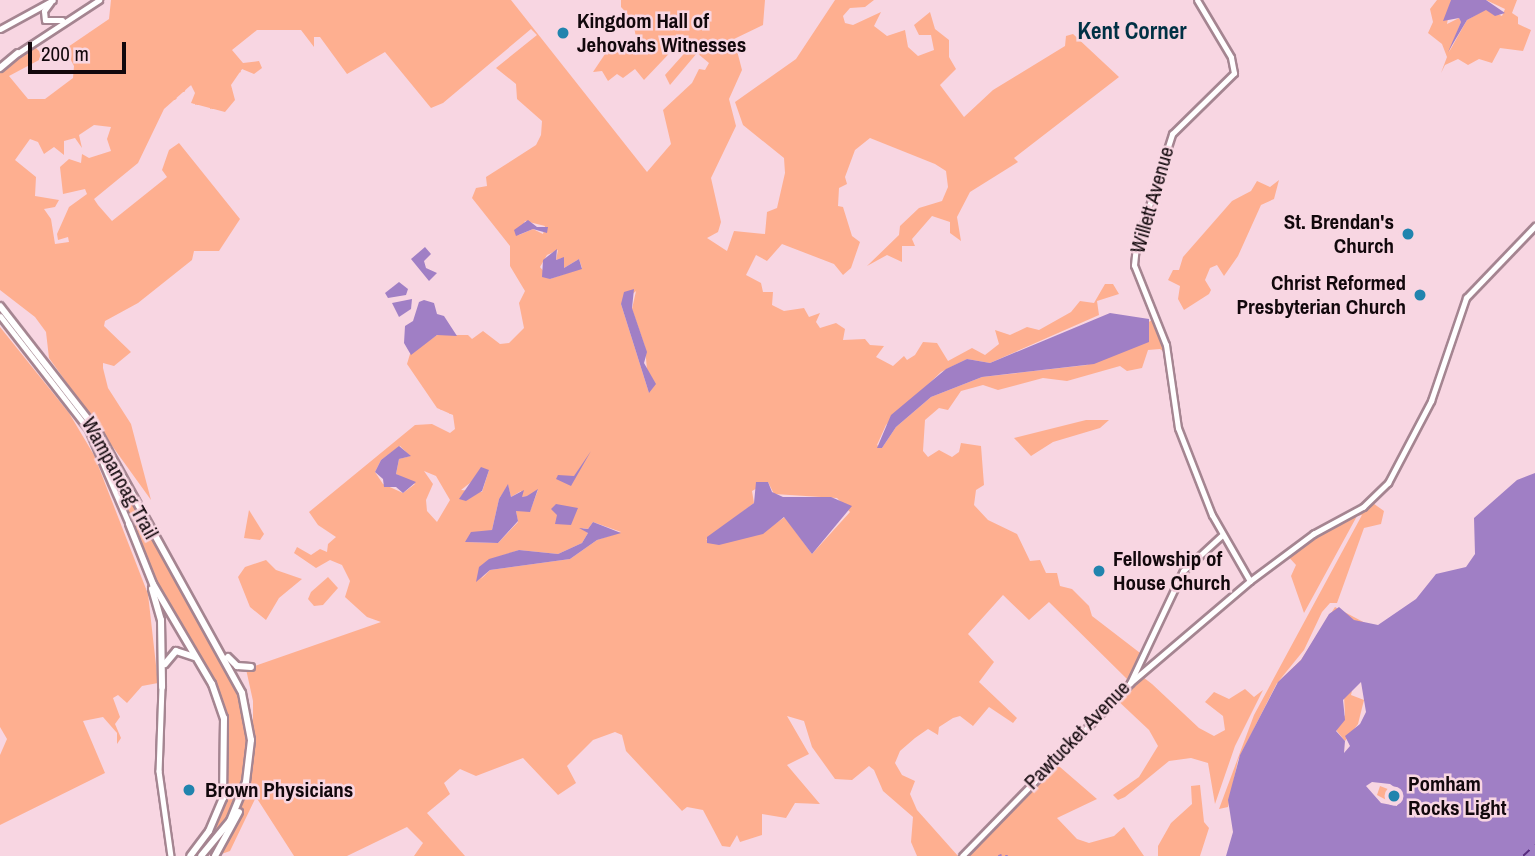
<!DOCTYPE html>
<style>
body{margin:0}
#map{position:relative;width:1535px;height:856px;overflow:hidden;background:#f8d6e2;font-family:"Archivo Narrow",sans-serif}
div>[style]{position:absolute}
.green>*{inset:0;background:#feaf90}
.water>*{inset:0;background:#a07fc5}
.stream>*{height:2px;margin:-1px;padding:0 1px;transform-origin:1px;border-radius:1px;background:#a07fc5}
.ferry>*{height:2px;margin-top:-1px;transform-origin:0;background:repeating-linear-gradient(90deg,#572b7e 0 9px,transparent 0 16px)}
.roads{filter:drop-shadow(2px 0 #a58591) drop-shadow(-2px 0 #a58591) drop-shadow(0 2px #a58591) drop-shadow(0 -2px #a58591)}
.secondary>*{height:4.5px;margin:-2.25px;padding:0 2.25px;transform-origin:2.25px;border-radius:2.25px;background:#fff}
.primary>*{height:5px;margin:-2.5px;padding:0 2.5px;transform-origin:2.5px;border-radius:2.5px;background:#fff}
.motorway>*{height:6px;margin:-3px;padding:0 3px;transform-origin:3px;border-radius:3px;background:#fff}
.dots>*{width:19px;height:19px;translate:-50% -50%;box-sizing:border-box;border:4px solid #f8d6e2;border-radius:50%}
span{translate:-50% -50%;white-space:nowrap;text-align:center;line-height:1.15;-webkit-text-stroke:5px #f8d6e2;paint-order:stroke}
.poi-label{font-size:21px;color:#12080c;font-weight:700}
.left{translate:0 -50%;text-align:left}
.right{translate:-100% -50%;text-align:right}
.street-label{font-size:21px;color:#12080c}
.neighbourhood-label{font-size:23px;color:#003145;font-weight:700}
.scale{position:absolute;left:28px;top:42px;width:98px;height:32px;box-sizing:border-box;border:4px solid #12080c;border-top:0;padding-left:9px;font-size:21px;line-height:24px;white-space:nowrap;color:#12080c;-webkit-text-stroke:5px #f8d6e2;paint-order:stroke}
</style>
<div id="map">
<div class="green">
<div style="clip-path:polygon(evenodd,111px 0,511px 0,647px 172px,671px 144px,663px 110px,692px 83px,699px 69px,705px 70px,709px 63px,697px 53px,670px 85px,665px 75px,690px 47px,682px 40px,644px 80px,635px 69px,623px 78px,617px 74px,608px 81px,602px 71px,593px 72px,609px 48px,619px 53px,636px 38px,633px 20px,621px 7px,621px 0,765px 0,763px 25px,734px 39px,742px 70px,729px 99px,736px 126px,711px 178px,721px 222px,718px 232px,707px 238px,727px 251px,734px 231px,765px 234px,767px 212px,777px 208px,785px 173px,784px 158px,743px 125px,735px 102px,796px 59px,835px 0,874px 0,865px 7px,850px 8px,843px 16px,845px 23px,853px 25px,881px 12px,874px 26px,887px 36px,905px 30px,908px 47px,918px 56px,934px 50px,931px 35px,919px 35px,914px 25px,930px 12px,935px 29px,949px 40px,949px 57px,956px 69px,940px 85px,964px 117px,993px 90px,1065px 46px,1066px 36px,1073px 34px,1119px 77px,1014px 158px,1018px 162px,970px 192px,957px 217px,961px 241px,950px 233px,950px 222px,932px 216px,912px 239px,915px 246px,902px 246px,902px 262px,887px 255px,867px 266px,899px 235px,900px 226px,919px 208px,942px 201px,948px 187px,946px 171px,935px 164px,870px 138px,855px 150px,845px 177px,847px 184px,839px 188px,838px 206px,843px 207px,852px 236px,860px 242px,851px 268px,843px 275px,834px 264px,782px 244px,767px 261px,756px 255px,746px 275px,761px 283px,763px 292px,773px 292px,772px 305px,784px 311px,804px 308px,809px 317px,820px 313px,816px 322px,820px 328px,836px 323px,845px 329px,843px 340px,865px 339px,870px 345px,884px 346px,876px 357px,893px 366px,904px 356px,907px 360px,915px 355px,923px 342px,937px 343px,948px 361px,972px 348px,985px 355px,999px 344px,995px 330px,1010px 335px,1027px 327px,1039px 330px,1071px 312px,1080px 301px,1094px 303px,1105px 284px,1113px 284px,1119px 294px,1097px 301px,1099px 315px,990px 363px,967px 359px,941px 372px,886px 425px,877px 445px,882px 448px,896px 427px,931px 397px,982px 377px,1087px 365px,1156px 317px,1168px 354px,1160px 349px,1148px 350px,1142px 368px,1127px 371px,1120px 366px,1067px 381px,1043px 378px,998px 390px,983px 385px,961px 391px,948px 410px,939px 408px,925px 420px,923px 451px,928px 457px,939px 450px,952px 457px,959px 452px,961px 443px,981px 446px,984px 485px,976px 490px,974px 505px,988px 520px,1017px 534px,1030px 561px,1040px 560px,1046px 573px,1057px 573px,1060px 586px,1072px 589px,1089px 606px,1092px 616px,1144px 656px,1133px 677px,1139px 674px,1152px 684px,1199px 728px,1214px 736px,1225px 730px,1223px 716px,1205px 702px,1214px 692px,1229px 699px,1245px 689px,1254px 697px,1263px 690px,1235px 746px,1215px 804px,1208px 763px,1191px 758px,1169px 761px,1125px 797px,1118px 800px,1113px 795px,1139px 777px,1158px 746px,1149px 730px,1115px 698px,1127px 679px,1049px 602px,1029px 620px,1003px 595px,968px 634px,994px 662px,979px 682px,1017px 718px,1013px 723px,989px 707px,973px 726px,960px 716px,953px 718px,939px 727px,938px 735px,928px 729px,915px 738px,900px 751px,895px 763px,902px 775px,915px 781px,910px 794px,917px 810px,958px 856px,917px 856px,911px 842px,913px 817px,883px 791px,874px 770px,869px 766px,852px 780px,835px 779px,812px 747px,804px 721px,787px 716px,809px 754px,787px 765px,820px 804px,795px 803px,786px 818px,762px 814px,762px 835px,740px 842px,737px 835px,730px 847px,722px 846px,703px 810px,687px 807px,682px 811px,626px 751px,622px 735px,615px 732px,593px 740px,567px 766px,576px 783px,558px 795px,523px 758px,476px 776px,460px 769px,444px 783px,450px 794px,427px 813px,465px 856px,414px 856px,423px 843px,407px 827px,347px 856px,294px 856px,256px 797px,230px 851px,216px 856px,235px 824px,253px 770px,253px 701px,246px 669px,381px 622px,367px 617px,345px 597px,350px 581px,342px 565px,330px 560px,316px 568px,294px 553px,297px 547px,311px 555px,320px 549px,327px 552px,328px 544px,336px 537px,318px 525px,309px 512px,415px 425px,432px 424px,450px 433px,455px 429px,453px 415px,437px 408px,407px 364px,410px 354px,437px 335px,468px 335px,472px 339px,483px 331px,500px 344px,509px 343px,524px 328px,519px 303px,525px 291px,510px 266px,510px 246px,472px 198px,476px 188px,487px 186px,486px 177px,536px 145px,541px 135px,542px 121px,517px 99px,516px 84px,496px 68px,537px 35px,531px 29px,443px 103px,431px 108px,385px 52px,347px 74px,320px 37px,314px 37px,314px 47px,301px 30px,257px 30px,232px 50px,243px 63px,259px 61px,262px 68px,254px 74px,242px 69px,231px 85px,235px 100px,225px 112px,191px 103px,195px 93px,191px 85px,164px 109px,138px 163px,94px 199px,98px 205px,112px 221px,167px 177px,162px 170px,169px 150px,179px 143px,240px 219px,219px 251px,194px 251px,192px 260px,138px 303px,105px 321px,104px 326px,131px 352px,114px 366px,103px 363px,103px 368px,108px 388px,131px 424px,151px 500px,49px 358px,46px 332px,35px 317px,0 290px,0 72px,35px 47px,41px 53px,39px 60px,9px 76px,28px 99px,45px 99px,73px 78px,74px 66px,65px 49px,109px 19px,111px 0,94px 125px,111px 127px,107px 139px,111px 151px,89px 158px,82px 154px,81px 163px,69px 159px,60px 167px,63px 194px,85px 189px,87px 194px,69px 207px,57px 234px,58px 240px,68px 237px,69px 242px,55px 244px,51px 219px,44px 209px,55px 207px,59px 200px,35px 196px,36px 177px,15px 160px,30px 139px,38px 142px,44px 154px,54px 147px,64px 155px,64px 141px,75px 138px,82px 148px,79px 135px,94px 125px,111px 0,525px 221px,545px 226px,543px 234px,533px 229px,519px 235px,525px 221px,111px 0,558px 250px,556px 260px,562px 258px,564px 268px,579px 259px,582px 268px,550px 279px,540px 267px,547px 255px,558px 250px,111px 0,636px 291px,632px 309px,645px 347px,649px 393px,621px 304px,636px 291px,111px 0,400px 446px,410px 456px,399px 459px,396px 474px,415px 484px,403px 493px,383px 484px,375px 472px,381px 460px,400px 446px,111px 0,489px 470px,482px 492px,461px 490px,475px 479px,489px 470px,111px 0,424px 471px,436px 476px,450px 500px,437px 522px,427px 511px,426px 500px,433px 484px,424px 471px,111px 0,768px 482px,774px 494px,837px 498px,850px 512px,812px 554px,785px 517px,758px 535px,706px 540px,754px 503px,752px 491px,768px 482px,111px 0,508px 485px,511px 497px,521px 491px,522px 497px,528px 496px,538px 490px,530px 511px,516px 511px,518px 522px,498px 543px,465px 542px,492px 530px,499px 499px,508px 485px,111px 0,593px 522px,621px 532px,597px 540px,570px 559px,490px 570px,481px 579px,495px 558px,519px 550px,558px 554px,582px 543px,588px 533px,582px 528px,588px 529px,593px 522px)"></div>
<div style="clip-path:polygon(1437px 0,1451px 0,1447px 24px,1459px 18px,1461px 22px,1449px 52px,1467px 20px,1486px 9px,1502px 16px,1505px 9px,1486px 0,1517px 0,1512px 13px,1518px 17px,1518px 24px,1531px 30px,1523px 51px,1500px 48px,1492px 63px,1479px 59px,1468px 65px,1458px 59px,1445px 65px,1441px 73px,1447px 57px,1442px 44px,1428px 33px,1433px 22px,1430px 9px)"></div>
<div style="clip-path:polygon(1257px 181px,1270px 187px,1279px 180px,1274px 199px,1261px 205px,1238px 256px,1224px 276px,1217px 265px,1210px 268px,1205px 280px,1211px 290px,1209px 294px,1184px 310px,1178px 299px,1180px 286px,1168px 280px,1173px 270px,1179px 270px,1183px 257px,1232px 201px,1251px 191px)"></div>
<div style="clip-path:polygon(0 327px,69px 413px,94px 455px,148px 594px,158px 683px,142px 686px,127px 703px,118px 695px,113px 698px,120px 717px,115px 724px,121px 738px,117px 744px,117px 733px,103px 717px,83px 721px,105px 773px,0 825px,0 755px,7px 739px,0 727px)"></div>
<div style="clip-path:polygon(87px 420px,238px 686px,249px 736px,246px 773px,233px 810px,197px 856px,193px 856px,213px 829px,224px 800px,227px 719px,212px 679px,151px 575px)"></div>
<div style="clip-path:polygon(1086px 420px,1109px 420px,1100px 428px,1053px 442px,1031px 456px,1014px 438px)"></div>
<div style="clip-path:polygon(1370px 501px,1384px 511px,1381px 524px,1364px 528px,1337px 603px,1330px 603px,1322px 612px,1304px 650px,1278px 682px,1301px 660px,1335px 607px,1369px 625px,1324px 663px,1277px 683px,1238px 760px,1228px 807px,1219px 809px,1254px 715px,1362px 515px,1357px 516px,1304px 613px,1291px 576px,1296px 565px,1285px 553px)"></div>
<div style="clip-path:polygon(249px 510px,264px 534px,260px 540px,244px 538px)"></div>
<div style="clip-path:polygon(266px 560px,276px 570px,302px 579px,279px 598px,266px 620px,250px 607px,238px 577px,245px 567px)"></div>
<div style="clip-path:polygon(328px 577px,338px 588px,323px 605px,314px 606px,308px 599px,311px 592px)"></div>
<div style="clip-path:polygon(1352px 691px,1351px 695px,1364px 700px,1358px 724px,1345px 741px,1336px 730px,1345px 715px,1344px 696px)"></div>
<div style="clip-path:polygon(1053px 761px,1097px 799px,1057px 818px,1077px 839px,1089px 843px,1114px 836px,1124px 827px,1144px 856px,962px 856px)"></div>
<div style="clip-path:polygon(1200px 785px,1204px 822px,1209px 828px,1200px 856px,1158px 856px,1158px 846px,1171px 823px,1192px 804px,1191px 786px)"></div>
<div style="clip-path:polygon(1380px 786px,1398px 793px,1392px 803px,1377px 795px)"></div>
</div>
<div class="water">
<div style="clip-path:polygon(1451px 0,1486px 0,1505px 13px,1495px 16px,1486px 10px,1467px 20px,1448px 52px,1461px 22px,1459px 18px,1443px 21px)"></div>
<div style="clip-path:polygon(528px 220px,537px 227px,548px 227px,547px 233px,533px 229px,516px 236px,514px 230px)"></div>
<div style="clip-path:polygon(425px 247px,431px 254px,424px 261px,426px 268px,437px 273px,429px 281px,411px 259px)"></div>
<div style="clip-path:polygon(557px 249px,556px 260px,564px 257px,564px 268px,579px 259px,582px 269px,550px 279px,542px 277px,543px 260px)"></div>
<div style="clip-path:polygon(399px 282px,408px 289px,406px 295px,388px 298px,385px 293px)"></div>
<div style="clip-path:polygon(634px 289px,632px 308px,647px 352px,644px 363px,656px 384px,649px 393px,621px 304px,624px 292px)"></div>
<div style="clip-path:polygon(412px 299px,411px 309px,399px 317px,392px 303px)"></div>
<div style="clip-path:polygon(424px 300px,434px 303px,437px 314px,444px 316px,457px 336px,437px 335px,411px 355px,404px 343px,405px 326px,413px 321px,419px 302px)"></div>
<div style="clip-path:polygon(1110px 313px,1149px 319px,1149px 342px,1094px 364px,982px 377px,931px 397px,896px 427px,882px 448px,877px 448px,891px 415px,946px 369px,967px 359px,990px 363px)"></div>
<div style="clip-path:polygon(399px 446px,411px 456px,399px 459px,396px 474px,416px 482px,403px 493px,396px 487px,384px 487px,383px 479px,375px 472px,381px 460px)"></div>
<div style="clip-path:polygon(591px 451px,571px 486px,556px 479px,558px 475px,574px 476px)"></div>
<div style="clip-path:polygon(481px 467px,489px 470px,482px 491px,466px 501px,459px 499px)"></div>
<div style="clip-path:polygon(evenodd,1535px 473px,1535px 856px,1226px 856px,1233px 832px,1228px 800px,1240px 755px,1278px 682px,1301px 660px,1329px 614px,1339px 607px,1354px 620px,1378px 625px,1416px 599px,1436px 574px,1466px 567px,1475px 554px,1474px 518px,1517px 480px,1535px 473px,1361px 682px,1366px 712px,1360px 724px,1345px 736px,1350px 746px,1344px 753px,1345px 741px,1336px 731px,1345px 720px,1343px 700px,1361px 682px,1535px 473px,1372px 782px,1390px 784px,1400px 791px,1397px 806px,1381px 803px,1366px 786px,1372px 782px)"></div>
<div style="clip-path:polygon(756px 482px,768px 482px,772px 492px,783px 497px,831px 497px,852px 506px,812px 554px,784px 517px,763px 534px,719px 545px,707px 543px,707px 537px,754px 503px)"></div>
<div style="clip-path:polygon(508px 484px,511px 497px,524px 490px,522px 497px,527px 496px,538px 489px,530px 512px,516px 511px,518px 521px,498px 543px,465px 542px,471px 532px,492px 530px,499px 499px)"></div>
<div style="clip-path:polygon(556px 504px,578px 508px,571px 525px,555px 524px,557px 515px,551px 509px)"></div>
<div style="clip-path:polygon(593px 522px,621px 533px,597px 540px,570px 559px,490px 570px,476px 582px,479px 567px,489px 559px,519px 550px,558px 554px,582px 543px,588px 533px,579px 528px,588px 529px)"></div>
</div>
<div class="stream">
<div style="left:999px;top:856px;width:2px;rotate:-27deg"></div>
<div style="left:1006px;top:856px;width:1px"></div>
</div>
<div class="ferry">
<div style="left:1523px;top:856px;width:16px;rotate:-43deg"></div>
</div>
<div class="roads">
<div class="secondary">
<div style="left:1250px;top:581px;width:79px;rotate:-36.7deg"></div>
<div style="left:1313px;top:534px;width:57px;rotate:-28.4deg"></div>
<div style="left:1363px;top:507px;width:35px;rotate:-44deg"></div>
<div style="left:1388px;top:483px;width:93px;rotate:-62.3deg"></div>
<div style="left:1431px;top:401px;width:109px;rotate:-71.2deg"></div>
<div style="left:1466px;top:298px;width:100px;rotate:-46.2deg"></div>
<div style="left:162px;top:687px;width:84px;rotate:92deg"></div>
<div style="left:159px;top:771px;width:86px;rotate:82deg"></div>
</div>
<div class="primary">
<div style="left:50px;top:3px;width:10px;rotate:127deg"></div>
<div style="left:44px;top:11px;width:9px;rotate:84deg"></div>
<div style="left:45px;top:20px;width:17px"></div>
<div style="left:0;top:29px;width:60px;rotate:-28.7deg"></div>
<div style="left:18px;top:53px;width:97px;rotate:-33.2deg"></div>
<div style="left:0;top:316px;width:143px;rotate:52.1deg"></div>
<div style="left:88px;top:429px;width:103px;rotate:66.7deg"></div>
<div style="left:1130px;top:683px;width:157px;rotate:-40.4deg"></div>
<div style="left:1250px;top:581px;width:76px;rotate:-119.9deg"></div>
<div style="left:1212px;top:515px;width:93px;rotate:-111.3deg"></div>
<div style="left:1178px;top:428px;width:84px;rotate:-98.2deg"></div>
<div style="left:1166px;top:345px;width:86px;rotate:-111.8deg"></div>
<div style="left:1134px;top:265px;width:18px;rotate:-84deg"></div>
<div style="left:1136px;top:247px;width:119px;rotate:-72.3deg"></div>
<div style="left:1172px;top:134px;width:87px;rotate:-44.5deg"></div>
<div style="left:1234px;top:73px;width:16px;rotate:-101deg"></div>
<div style="left:1231px;top:57px;width:66px;rotate:-120.8deg"></div>
<div style="left:962px;top:856px;width:241px;rotate:-45.8deg"></div>
<div style="left:1130px;top:683px;width:124px;rotate:-64.7deg"></div>
<div style="left:1183px;top:571px;width:53px;rotate:-42.7deg"></div>
</div>
<div class="motorway">
<div style="left:0;top:68px;width:23px;rotate:-40deg"></div>
<div style="left:0;top:306px;width:160px;rotate:52.1deg"></div>
<div style="left:98px;top:432px;width:298px;rotate:61.1deg"></div>
<div style="left:242px;top:693px;width:48px;rotate:79.2deg"></div>
<div style="left:251px;top:740px;width:42px;rotate:96.8deg"></div>
<div style="left:246px;top:782px;width:42px;rotate:112.3deg"></div>
<div style="left:230px;top:821px;width:45px;rotate:129.6deg"></div>
<div style="left:129px;top:524px;width:65px;rotate:68.2deg"></div>
<div style="left:153px;top:584px;width:116px;rotate:59.5deg"></div>
<div style="left:212px;top:684px;width:36px;rotate:71deg"></div>
<div style="left:224px;top:718px;width:80px;rotate:90.7deg"></div>
<div style="left:223px;top:798px;width:36px;rotate:113deg"></div>
<div style="left:209px;top:831px;width:31px;rotate:127deg"></div>
<div style="left:152px;top:589px;width:32px;rotate:74deg"></div>
<div style="left:161px;top:620px;width:67px;rotate:89.1deg"></div>
<div style="left:228px;top:657px;width:13px;rotate:45deg"></div>
<div style="left:237px;top:666px;width:14px;rotate:4deg"></div>
<div style="left:165px;top:664px;width:17px;rotate:-50deg"></div>
<div style="left:176px;top:651px;width:19px;rotate:18deg"></div>
<div style="left:215px;top:856px;width:50px;rotate:-61.4deg"></div>
</div>
</div>
<div class="dots">
<div style="left:563px;top:33px;background:#2184ae"></div>
<div style="left:1408px;top:234px;background:#2184ae"></div>
<div style="left:1420px;top:295px;background:#2184ae"></div>
<div style="left:1099px;top:571px;background:#2184ae"></div>
<div style="left:189px;top:790px;background:#2184ae"></div>
<div style="left:1394px;top:796px;background:#2184ae"></div>
</div>
<div class="poi-label">
<span class="left" style="left:577px;top:33px">Kingdom Hall of<br>Jehovahs Witnesses</span>
<span class="right" style="left:1394px;top:234px">St. Brendan's<br>Church</span>
<span class="right" style="left:1406px;top:295px">Christ Reformed<br>Presbyterian Church</span>
<span class="left" style="left:1113px;top:571px">Fellowship of<br>House Church</span>
<span class="left" style="left:1408px;top:796px">Pomham<br>Rocks Light</span>
<span class="left" style="left:205px;top:790px">Brown Physicians</span>
</div>
<div class="street-label">
<span style="left:1152px;top:200px;rotate:-74deg">Willett Avenue</span>
<span style="left:120px;top:478px;rotate:61deg">Wampanoag Trail</span>
<span style="left:1077px;top:735px;rotate:-46deg">Pawtucket Avenue</span>
</div>
<div class="neighbourhood-label">
<span style="left:1132px;top:31px">Kent Corner</span>
</div>
<div class="scale">200 m</div>
</div>
